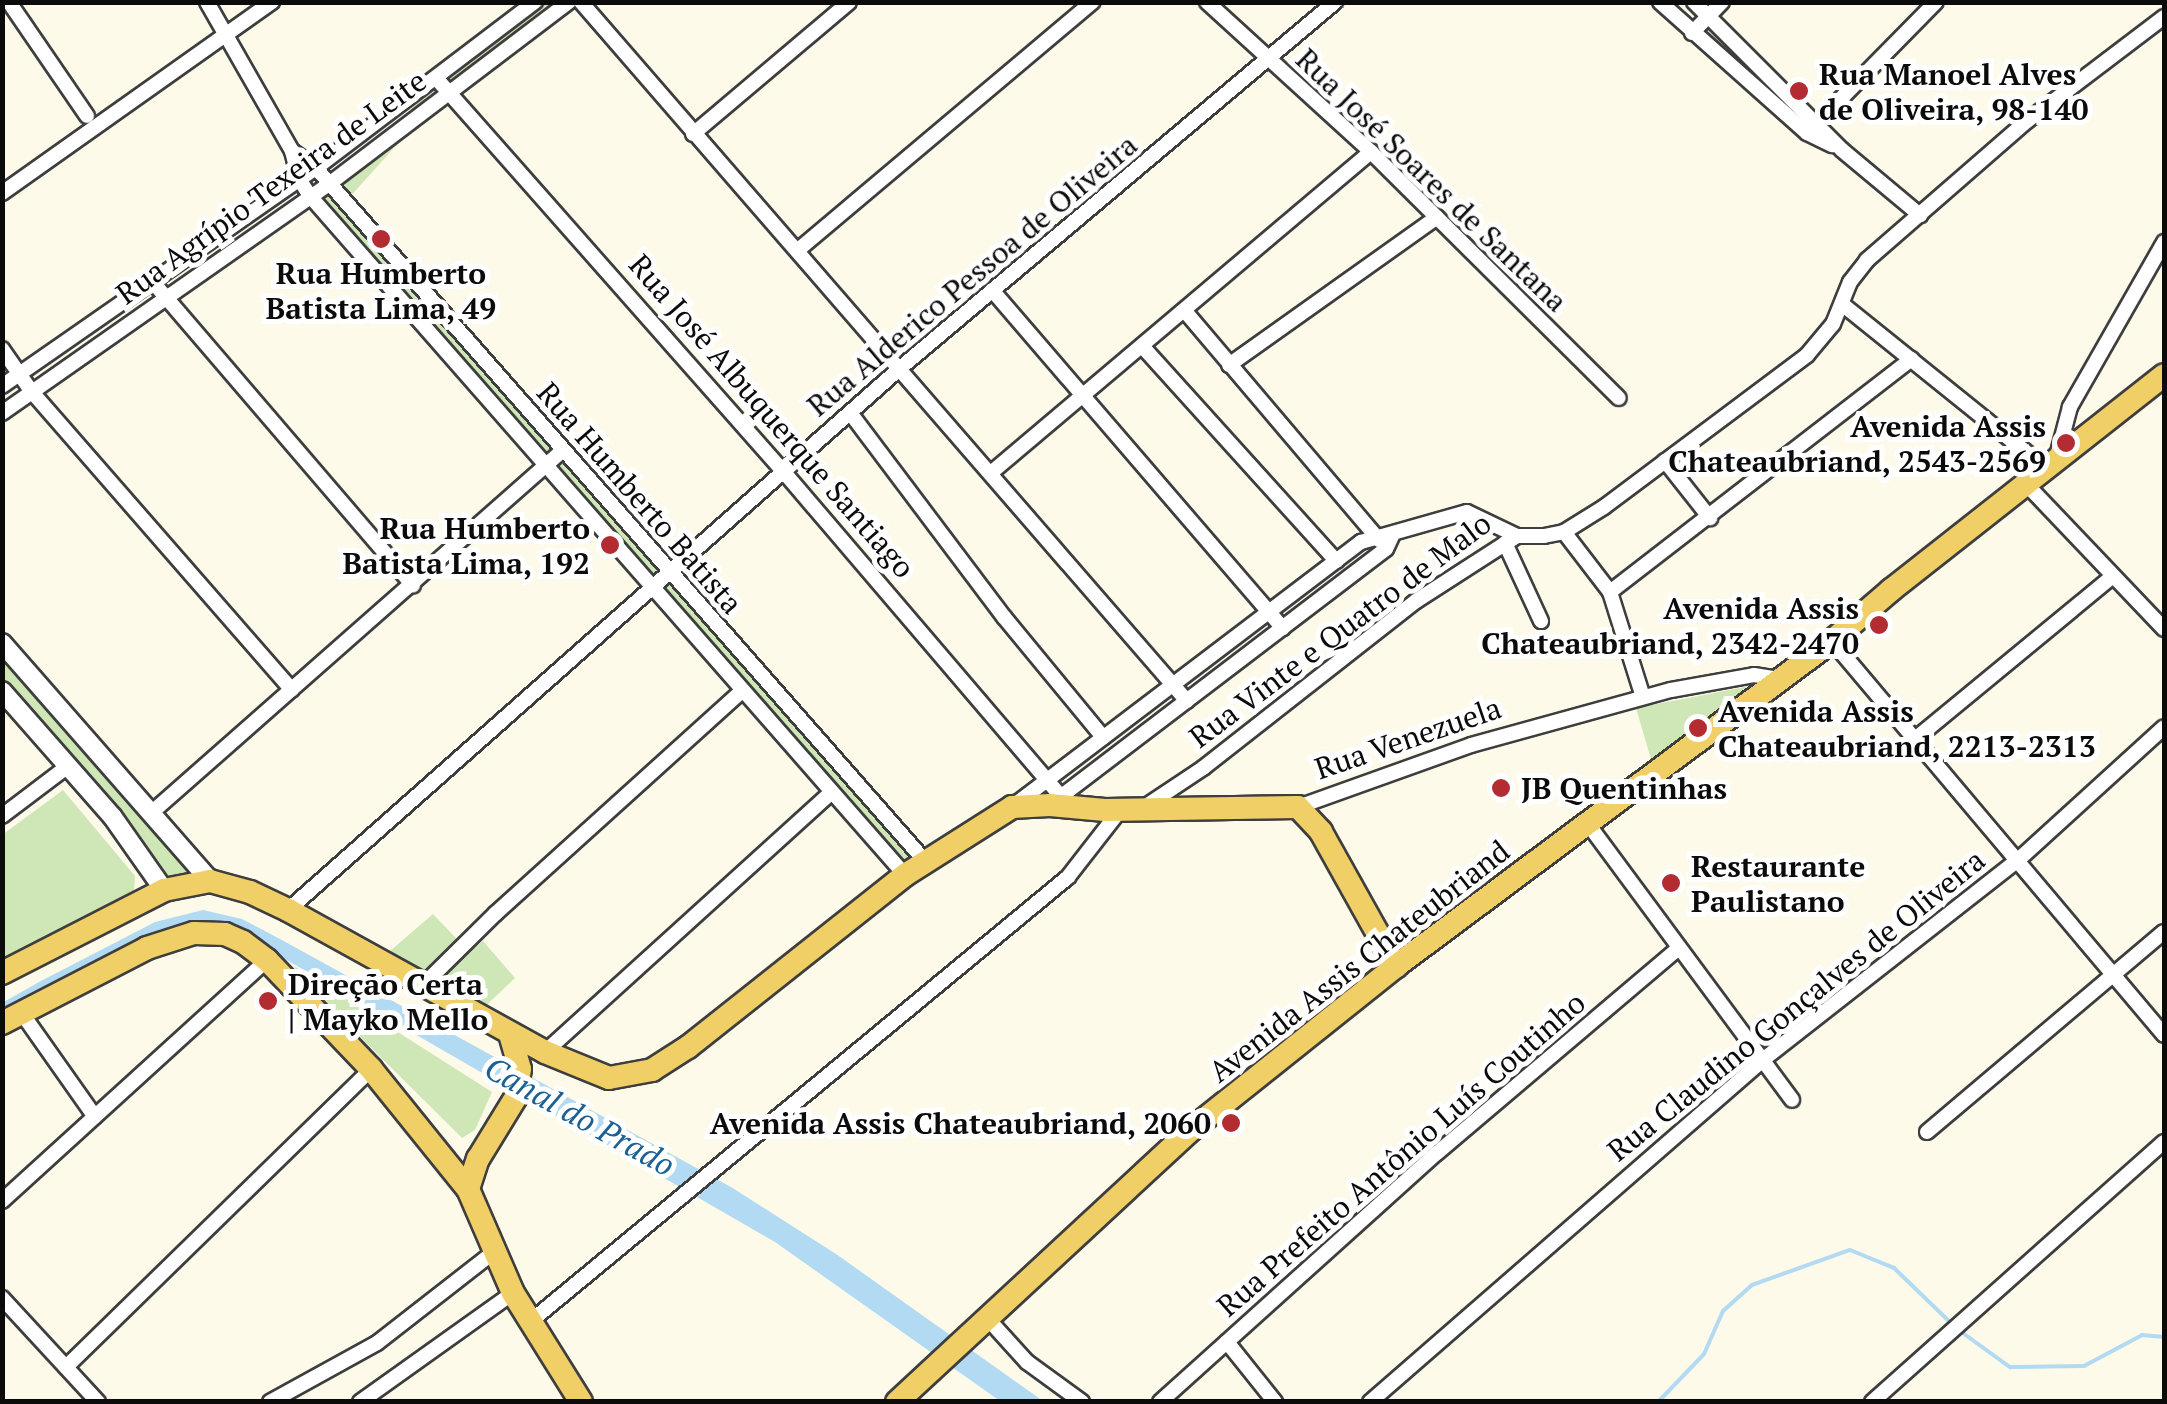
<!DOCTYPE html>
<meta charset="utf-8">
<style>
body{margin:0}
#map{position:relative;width:2167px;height:1404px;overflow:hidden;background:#fefaea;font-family:"PT Serif",serif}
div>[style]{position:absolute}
.green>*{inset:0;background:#cfe6b7;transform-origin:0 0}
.water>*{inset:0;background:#b2daf2}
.stream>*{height:4px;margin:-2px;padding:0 2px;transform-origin:2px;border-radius:2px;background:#b2daf2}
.roads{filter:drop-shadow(2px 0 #3e3e3e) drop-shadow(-2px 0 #3e3e3e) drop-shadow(0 2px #3e3e3e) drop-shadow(0 -2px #3e3e3e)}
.minor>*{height:14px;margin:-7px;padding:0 7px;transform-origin:7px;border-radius:7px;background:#fff}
.tertiary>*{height:18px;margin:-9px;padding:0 9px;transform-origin:9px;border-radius:9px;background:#fff}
.primary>*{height:22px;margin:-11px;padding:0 11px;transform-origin:11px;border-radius:11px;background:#f1cf67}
.dots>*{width:28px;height:28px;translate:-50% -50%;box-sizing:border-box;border:5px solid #fff;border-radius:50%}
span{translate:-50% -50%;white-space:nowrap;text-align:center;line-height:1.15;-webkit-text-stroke:10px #fff;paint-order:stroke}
.poi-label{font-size:30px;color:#0b0b0b;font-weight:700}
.left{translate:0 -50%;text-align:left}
.right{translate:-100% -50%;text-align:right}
.street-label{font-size:30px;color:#0b0b0b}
.water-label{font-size:32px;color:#1c6095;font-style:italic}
.frame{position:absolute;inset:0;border:5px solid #0b0b0b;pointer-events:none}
</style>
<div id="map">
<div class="green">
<div style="clip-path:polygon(541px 3px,562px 3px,449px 88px,441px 80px)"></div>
<div style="clip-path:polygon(1712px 19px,1812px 123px,1806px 129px,1699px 34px)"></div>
<div style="left:434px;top:84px;width:13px;height:140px;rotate:42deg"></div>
<div style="left:329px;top:190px;width:346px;height:14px;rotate:49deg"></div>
<div style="clip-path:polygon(561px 456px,663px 573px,653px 581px,551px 467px)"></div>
<div style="left:670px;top:579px;width:377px;height:15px;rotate:49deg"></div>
<div style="clip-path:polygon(2px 652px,203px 880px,168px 885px,125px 817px,3px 680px)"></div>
<div style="clip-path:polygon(1750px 686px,1653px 766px,1636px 708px)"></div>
<div style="clip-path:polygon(63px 790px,135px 876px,133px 907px,3px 979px,2px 835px)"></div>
<div style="clip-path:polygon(433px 914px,469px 952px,483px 941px,515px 978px,472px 1019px,376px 963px)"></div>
<div style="clip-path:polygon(294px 966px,492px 1092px,475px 1130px,462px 1138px,303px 980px)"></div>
</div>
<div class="water">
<div style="clip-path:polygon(203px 910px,242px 919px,280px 939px,731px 1187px,836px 1254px,1043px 1401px,1000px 1401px,775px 1242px,271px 951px,211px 925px,3px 1019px,2px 1003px,39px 982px,155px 922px)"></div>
</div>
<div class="stream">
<div style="left:1960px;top:1331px;width:62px;rotate:35.8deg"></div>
<div style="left:2010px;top:1367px;width:74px;rotate:-0.8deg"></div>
<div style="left:2084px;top:1366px;width:66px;rotate:-28.1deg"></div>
<div style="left:2142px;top:1335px;width:22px;rotate:5deg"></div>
<div style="left:1658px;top:1402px;width:66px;rotate:-46.2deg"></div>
<div style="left:1704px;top:1354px;width:47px;rotate:-66.2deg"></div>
<div style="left:1723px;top:1311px;width:39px;rotate:-42deg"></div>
<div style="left:1752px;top:1285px;width:104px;rotate:-19.7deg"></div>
<div style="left:1850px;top:1250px;width:48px;rotate:22.2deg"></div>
<div style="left:1894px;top:1268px;width:82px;rotate:44deg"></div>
</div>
<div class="roads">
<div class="minor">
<div style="left:9px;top:2px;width:138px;rotate:55.6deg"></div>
<div style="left:207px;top:2px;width:172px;rotate:60.3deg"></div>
<div style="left:292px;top:151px;width:29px;rotate:76deg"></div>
<div style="left:299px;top:179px;width:20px;rotate:57deg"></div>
<div style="left:310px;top:196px;width:903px;rotate:48.77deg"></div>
<div style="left:581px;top:2px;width:925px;rotate:49.08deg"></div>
<div style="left:1207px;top:2px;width:222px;rotate:42.4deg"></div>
<div style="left:1371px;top:152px;width:349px;rotate:44.8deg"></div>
<div style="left:1660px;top:2px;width:197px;rotate:41.7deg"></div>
<div style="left:1807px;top:133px;width:28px;rotate:26deg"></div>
<div style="left:1694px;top:2px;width:209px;rotate:45deg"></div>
<div style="left:1842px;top:150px;width:102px;rotate:39.8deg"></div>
<div style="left:1692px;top:33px;width:43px;rotate:-45.9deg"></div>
<div style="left:436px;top:78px;width:524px;rotate:48.56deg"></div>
<div style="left:783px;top:471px;width:428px;rotate:49.5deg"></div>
<div style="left:1811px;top:129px;width:178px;rotate:-45.5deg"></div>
<div style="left:693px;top:134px;width:204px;rotate:-40.2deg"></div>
<div style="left:292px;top:151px;width:29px;rotate:35deg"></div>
<div style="left:316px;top:168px;width:924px;rotate:48.69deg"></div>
<div style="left:2px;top:193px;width:331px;rotate:-35.3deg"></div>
<div style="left:798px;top:250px;width:385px;rotate:-40.1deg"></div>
<div style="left:152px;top:281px;width:401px;rotate:49.4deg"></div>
<div style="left:992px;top:290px;width:446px;rotate:49.3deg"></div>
<div style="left:1842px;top:304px;width:262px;rotate:38.8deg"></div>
<div style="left:1184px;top:310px;width:302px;rotate:49.7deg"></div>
<div style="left:1142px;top:346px;width:290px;rotate:47.9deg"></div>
<div style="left:2px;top:349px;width:52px;rotate:55.1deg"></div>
<div style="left:32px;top:392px;width:395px;rotate:48.9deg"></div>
<div style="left:1229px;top:365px;width:255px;rotate:-35.4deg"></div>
<div style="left:2px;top:386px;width:382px;rotate:-34.8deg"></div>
<div style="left:316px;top:168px;width:275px;rotate:-37.2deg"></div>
<div style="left:2px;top:413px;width:399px;rotate:-35deg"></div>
<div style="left:329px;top:184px;width:301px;rotate:-37.2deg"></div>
<div style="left:851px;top:414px;width:254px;rotate:53deg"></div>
<div style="left:1004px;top:617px;width:156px;rotate:50.5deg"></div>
<div style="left:2056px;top:460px;width:55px;rotate:-75.2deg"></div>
<div style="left:2070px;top:407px;width:190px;rotate:-60.3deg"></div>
<div style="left:1665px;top:461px;width:73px;rotate:51.7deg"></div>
<div style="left:992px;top:472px;width:496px;rotate:-40.2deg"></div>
<div style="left:2026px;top:484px;width:200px;rotate:46.4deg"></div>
<div style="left:1564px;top:532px;width:76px;rotate:52.5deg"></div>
<div style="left:1610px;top:592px;width:110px;rotate:72.6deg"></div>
<div style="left:1505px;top:543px;width:86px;rotate:65.2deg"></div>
<div style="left:1610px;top:592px;width:381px;rotate:-37.7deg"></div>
<div style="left:1832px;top:641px;width:515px;rotate:49.88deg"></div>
<div style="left:1914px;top:740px;width:256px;rotate:-39.5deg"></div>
<div style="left:1055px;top:801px;width:416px;rotate:-37.3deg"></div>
<div style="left:1386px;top:549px;width:14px;rotate:-65deg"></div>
<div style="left:1013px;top:806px;width:437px;rotate:-37.2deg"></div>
<div style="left:1361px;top:542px;width:110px;rotate:-15.8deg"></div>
<div style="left:1467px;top:512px;width:55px;rotate:25.6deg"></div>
<div style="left:1517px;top:536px;width:27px"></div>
<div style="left:1544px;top:536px;width:20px;rotate:-11deg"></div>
<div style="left:1564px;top:532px;width:47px;rotate:-32deg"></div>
<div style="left:1604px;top:507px;width:254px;rotate:-36.8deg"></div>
<div style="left:1807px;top:355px;width:40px;rotate:-50deg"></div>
<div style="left:1833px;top:324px;width:45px;rotate:-68deg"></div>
<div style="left:1850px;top:282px;width:28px;rotate:-52deg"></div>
<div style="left:1867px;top:260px;width:212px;rotate:-41deg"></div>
<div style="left:2027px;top:121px;width:172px;rotate:-37.2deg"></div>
<div style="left:1146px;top:806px;width:69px;rotate:-33.7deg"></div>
<div style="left:1203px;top:768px;width:271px;rotate:-38.1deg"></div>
<div style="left:1416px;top:601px;width:120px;rotate:-32.8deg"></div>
<div style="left:1298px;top:807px;width:184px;rotate:-19.7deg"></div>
<div style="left:1471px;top:745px;width:207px;rotate:-15.4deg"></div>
<div style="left:1671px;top:690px;width:84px;rotate:-10.2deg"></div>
<div style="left:1754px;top:675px;width:25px;rotate:9deg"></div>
<div style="left:150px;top:814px;width:549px;rotate:-41.38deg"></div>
<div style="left:2px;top:816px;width:83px;rotate:-37.1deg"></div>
<div style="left:1588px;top:824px;width:343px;rotate:53.5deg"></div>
<div style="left:288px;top:910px;width:816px;rotate:-41.52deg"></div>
<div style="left:899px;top:369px;width:570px;rotate:-40.09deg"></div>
<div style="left:422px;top:986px;width:103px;rotate:-44.6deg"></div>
<div style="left:495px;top:914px;width:333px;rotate:-42.1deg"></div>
<div style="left:21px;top:1012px;width:128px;rotate:54.8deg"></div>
<div style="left:545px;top:1052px;width:387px;rotate:-42.2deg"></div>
<div style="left:1927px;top:1132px;width:310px;rotate:-40.2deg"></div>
<div style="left:2px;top:1201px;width:358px;rotate:-42.3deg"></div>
<div style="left:2px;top:1298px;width:142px;rotate:47.3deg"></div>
<div style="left:988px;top:1319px;width:58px;rotate:47.8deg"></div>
<div style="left:1027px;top:1362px;width:68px;rotate:36deg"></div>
<div style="left:531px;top:1321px;width:697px;rotate:-39.58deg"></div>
<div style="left:1068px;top:877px;width:86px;rotate:-52.1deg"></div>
<div style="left:1227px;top:1342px;width:77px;rotate:51.3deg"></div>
<div style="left:66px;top:1367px;width:426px;rotate:-44.3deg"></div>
<div style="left:270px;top:1402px;width:122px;rotate:-28.9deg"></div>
<div style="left:377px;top:1343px;width:148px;rotate:-37.9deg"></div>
<div style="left:360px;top:1402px;width:188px;rotate:-35.5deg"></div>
<div style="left:1160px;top:1402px;width:372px;rotate:-42deg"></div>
<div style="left:1437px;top:1153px;width:317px;rotate:-40.3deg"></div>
<div style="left:1370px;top:1402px;width:522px;rotate:-41.04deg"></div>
<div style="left:1764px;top:1059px;width:323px;rotate:-38.1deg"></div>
<div style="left:2018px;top:860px;width:197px;rotate:-42.3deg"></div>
<div style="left:1872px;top:1402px;width:391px;rotate:-41.7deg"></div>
</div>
<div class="tertiary">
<div style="left:2px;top:643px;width:316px;rotate:48.8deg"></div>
<div style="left:2px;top:691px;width:167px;rotate:48.7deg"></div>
<div style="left:112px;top:816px;width:90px;rotate:54.9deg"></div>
</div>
<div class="primary">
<div style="left:2px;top:973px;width:182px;rotate:-27.1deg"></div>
<div style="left:164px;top:890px;width:47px;rotate:-11.1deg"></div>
<div style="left:210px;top:881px;width:41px;rotate:15.4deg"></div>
<div style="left:250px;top:892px;width:42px;rotate:25.3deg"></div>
<div style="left:288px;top:910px;width:294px;rotate:28.9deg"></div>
<div style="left:545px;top:1052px;width:69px;rotate:22.1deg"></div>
<div style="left:609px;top:1078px;width:44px;rotate:-10.5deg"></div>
<div style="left:652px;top:1070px;width:43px;rotate:-32.6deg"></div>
<div style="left:688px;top:1047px;width:277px;rotate:-38.4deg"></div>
<div style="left:905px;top:875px;width:127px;rotate:-32.4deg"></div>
<div style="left:1012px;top:807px;width:38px;rotate:-3deg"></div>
<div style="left:1050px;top:805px;width:55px;rotate:5.2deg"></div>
<div style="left:1105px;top:810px;width:193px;rotate:-0.9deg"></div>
<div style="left:1298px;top:807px;width:34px;rotate:47deg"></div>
<div style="left:1321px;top:832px;width:154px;rotate:60.8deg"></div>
<div style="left:2px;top:1023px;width:163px;rotate:-27.3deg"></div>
<div style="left:147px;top:948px;width:49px;rotate:-17.7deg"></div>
<div style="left:194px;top:933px;width:31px;rotate:2deg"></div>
<div style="left:225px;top:934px;width:20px;rotate:24deg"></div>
<div style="left:243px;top:942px;width:30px;rotate:37deg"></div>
<div style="left:267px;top:960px;width:151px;rotate:46.3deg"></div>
<div style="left:371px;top:1069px;width:154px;rotate:51.1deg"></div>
<div style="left:468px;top:1189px;width:113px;rotate:66.6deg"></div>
<div style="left:513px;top:1293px;width:128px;rotate:58deg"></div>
<div style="left:468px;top:1189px;width:32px;rotate:-72deg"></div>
<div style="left:478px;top:1159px;width:73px;rotate:-58.5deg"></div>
<div style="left:516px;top:1097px;width:28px;rotate:-82deg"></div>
<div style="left:520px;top:1069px;width:36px;rotate:-106deg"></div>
<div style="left:897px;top:1402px;width:402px;rotate:-42.8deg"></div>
<div style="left:1192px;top:1129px;width:261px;rotate:-38.6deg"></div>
<div style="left:1396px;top:966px;width:544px;rotate:-36.7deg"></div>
<div style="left:1832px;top:641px;width:78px;rotate:-40.8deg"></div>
<div style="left:1891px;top:590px;width:347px;rotate:-38.2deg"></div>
</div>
</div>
<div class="dots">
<div style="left:1799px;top:91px;background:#b32c32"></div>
<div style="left:381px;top:239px;background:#b32c32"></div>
<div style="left:2066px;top:443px;background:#b32c32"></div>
<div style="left:610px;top:545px;background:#b32c32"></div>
<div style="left:1879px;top:625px;background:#b32c32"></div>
<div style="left:1698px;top:728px;background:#b32c32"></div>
<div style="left:1501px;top:788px;background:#b32c32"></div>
<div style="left:1671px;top:883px;background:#b32c32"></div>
<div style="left:268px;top:1001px;background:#b32c32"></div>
<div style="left:1231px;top:1123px;background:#b32c32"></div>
</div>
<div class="poi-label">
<span class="left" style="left:1819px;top:91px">Rua Manoel Alves<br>de Oliveira, 98-140</span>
<span style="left:381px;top:290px">Rua Humberto<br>Batista Lima, 49</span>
<span class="right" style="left:2046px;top:443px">Avenida Assis<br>Chateaubriand, 2543-2569</span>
<span class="right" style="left:590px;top:545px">Rua Humberto<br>Batista Lima, 192</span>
<span class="right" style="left:1859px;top:625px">Avenida Assis<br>Chateaubriand, 2342-2470</span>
<span class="left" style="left:1718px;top:728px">Avenida Assis<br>Chateaubriand, 2213-2313</span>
<span class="left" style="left:1521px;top:788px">JB Quentinhas</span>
<span class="left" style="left:1691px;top:883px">Restaurante<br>Paulistano</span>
<span class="left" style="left:288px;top:1001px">Direção Certa<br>| Mayko Mello</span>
<span class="right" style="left:1211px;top:1123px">Avenida Assis Chateaubriand, 2060</span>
</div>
<div class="street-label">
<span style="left:1432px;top:180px;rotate:44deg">Rua José Soares de Santana</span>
<span style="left:271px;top:187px;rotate:-36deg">Rua Agrípio Texeira de Leite</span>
<span style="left:972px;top:275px;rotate:-40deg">Rua Alderico Pessoa de Oliveira</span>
<span style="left:772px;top:416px;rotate:49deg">Rua José Albuquerque Santiago</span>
<span style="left:640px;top:498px;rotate:49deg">Rua Humberto Batista</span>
<span style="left:1340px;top:630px;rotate:-37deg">Rua Vinte e Quatro de Malo</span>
<span style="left:1408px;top:738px;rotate:-19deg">Rua Venezuela</span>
<span style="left:1359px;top:961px;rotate:-38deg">Avenida Assis Chateubriand</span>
<span style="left:1796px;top:1005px;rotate:-39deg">Rua Claudino Gonçalves de Oliveira</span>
<span style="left:1401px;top:1154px;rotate:-41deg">Rua Prefeito Antônio Luís Coutinho</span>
</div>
<div class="water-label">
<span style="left:580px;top:1116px;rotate:29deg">Canal do Prado</span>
</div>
<div class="frame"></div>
</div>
